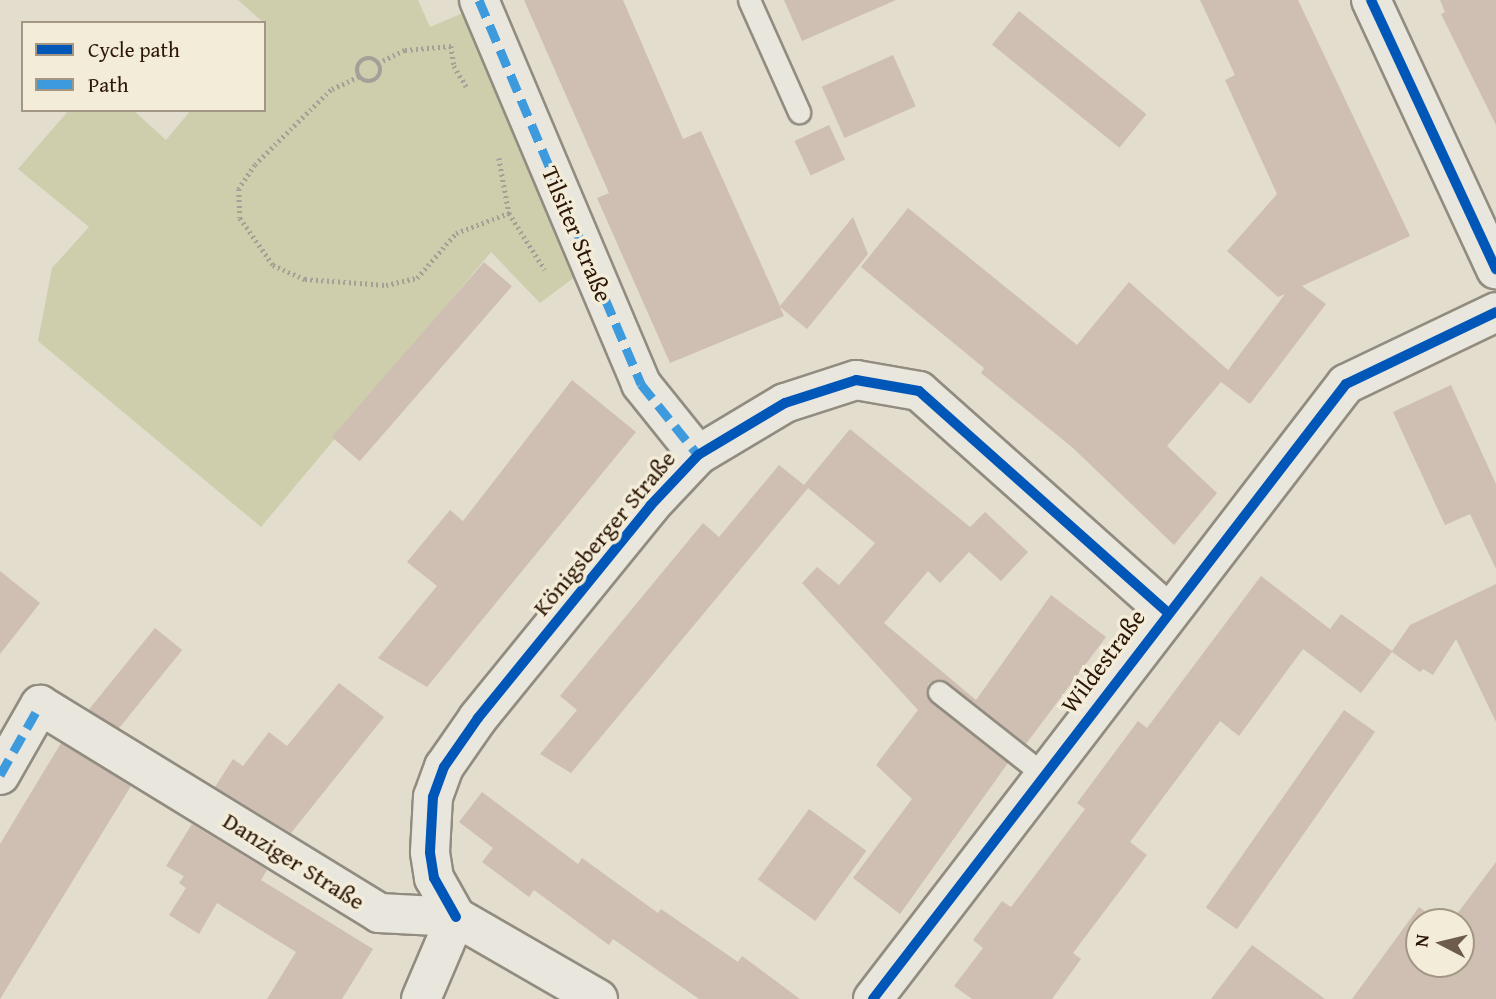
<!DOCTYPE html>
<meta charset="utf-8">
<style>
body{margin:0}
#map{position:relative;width:1496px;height:999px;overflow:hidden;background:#e3ddcd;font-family:"Gentium Book Plus",serif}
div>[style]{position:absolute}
.green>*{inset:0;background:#ceceac}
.building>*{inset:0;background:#cebfb2;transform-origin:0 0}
.path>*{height:4.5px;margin-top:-2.25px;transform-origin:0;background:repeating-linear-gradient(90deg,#a4a097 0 2px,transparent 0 5.5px)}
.path>.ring{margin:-2.25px;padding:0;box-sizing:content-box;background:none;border:4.5px solid #a4a097;border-radius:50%}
.roads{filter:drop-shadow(2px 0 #928c80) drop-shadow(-2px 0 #928c80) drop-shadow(0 2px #928c80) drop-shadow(0 -2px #928c80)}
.service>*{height:21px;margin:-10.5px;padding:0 10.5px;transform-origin:10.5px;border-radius:10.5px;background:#e9e6de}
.minor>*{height:38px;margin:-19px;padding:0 19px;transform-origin:19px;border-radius:19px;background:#e9e6de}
.secondary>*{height:38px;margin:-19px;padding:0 19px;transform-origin:19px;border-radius:19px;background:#e9e6de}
.quiet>*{height:9px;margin-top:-4.5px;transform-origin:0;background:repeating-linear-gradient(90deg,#3d9add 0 18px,transparent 0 27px)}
.cycleway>*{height:10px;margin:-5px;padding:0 5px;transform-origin:5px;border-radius:5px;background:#0057b8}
span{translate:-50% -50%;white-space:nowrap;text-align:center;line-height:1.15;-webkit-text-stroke:7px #f2ecd9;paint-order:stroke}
.street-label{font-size:24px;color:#2d1704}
.legend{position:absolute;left:21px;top:21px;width:245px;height:91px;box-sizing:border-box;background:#f2ecd9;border:2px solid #a39784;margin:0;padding:9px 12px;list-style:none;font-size:21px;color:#2d1704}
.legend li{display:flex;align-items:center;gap:14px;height:35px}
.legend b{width:35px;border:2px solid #a39784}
.north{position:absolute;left:1405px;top:908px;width:70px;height:70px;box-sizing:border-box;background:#f2ecd9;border:2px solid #a39784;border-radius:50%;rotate:277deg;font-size:19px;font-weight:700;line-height:28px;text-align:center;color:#2d1704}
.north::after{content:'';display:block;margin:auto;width:24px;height:32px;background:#6d5c4a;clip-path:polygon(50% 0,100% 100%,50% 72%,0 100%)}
</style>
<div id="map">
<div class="green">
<div style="clip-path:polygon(238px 0,418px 0,430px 27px,465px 12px,580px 273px,540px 303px,491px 252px,261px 527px,38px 341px,52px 268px,89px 227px,18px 169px,69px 110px,133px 110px,166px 140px,191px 110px,264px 110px,264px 23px)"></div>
</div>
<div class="building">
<div style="clip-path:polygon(524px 0,623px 0,683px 139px,701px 131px,780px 306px,853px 217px,868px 254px,807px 329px,780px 307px,784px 316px,670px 363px,597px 198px,609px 193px)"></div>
<div style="clip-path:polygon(784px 0,896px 0,802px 41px)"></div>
<div style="clip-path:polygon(1200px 0,1298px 0,1410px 236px,1302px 286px,1326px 304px,1250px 404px,1221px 382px,1167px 446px,1217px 493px,1174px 545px,1073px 448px,981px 373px,984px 368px,861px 267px,908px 208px,1077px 345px,1129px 282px,1228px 370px,1285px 294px,1278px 297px,1227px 251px,1277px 194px,1225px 80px,1235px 75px)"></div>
<div style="clip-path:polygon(1440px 0,1496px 0,1496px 125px,1441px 14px,1445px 12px)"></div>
<div style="left:1019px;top:11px;width:164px;height:43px;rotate:39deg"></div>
<div style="left:893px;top:55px;width:56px;height:78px;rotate:66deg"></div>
<div style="left:829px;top:125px;width:38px;height:38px;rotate:65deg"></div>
<div style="left:484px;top:262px;width:37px;height:232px;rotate:41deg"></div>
<div style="clip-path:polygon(572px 380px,636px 432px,427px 687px,378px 658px,437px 586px,407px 562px,450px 510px,463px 521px)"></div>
<div style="clip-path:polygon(1451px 385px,1496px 484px,1496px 569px,1470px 514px,1445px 525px,1393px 412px)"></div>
<div style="clip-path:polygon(850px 429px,970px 527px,985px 512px,1028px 552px,1001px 581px,969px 552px,940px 583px,928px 571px,884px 623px,976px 700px,1051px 595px,1106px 637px,1026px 744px,947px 682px,935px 680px,928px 684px,931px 702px,1008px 763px,900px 914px,853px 878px,912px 799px,876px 765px,918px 710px,802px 583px,817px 567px,839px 585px,875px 543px,808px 488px,571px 773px,540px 754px,577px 710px,560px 696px,703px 523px,719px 537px,779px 465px,804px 485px)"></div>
<div style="clip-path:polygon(0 571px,40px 603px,0 654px)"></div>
<div style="clip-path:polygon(1261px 576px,1330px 629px,1341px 614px,1392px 651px,1410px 625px,1496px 584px,1496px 722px,1456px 639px,1433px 675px,1423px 669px,1420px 672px,1392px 652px,1361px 693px,1303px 649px,1239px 736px,1220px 721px,1130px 842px,1147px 855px,1073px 953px,1081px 959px,1052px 999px,972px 999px,954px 986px,983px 948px,973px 940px,1002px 901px,1011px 907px,1085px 809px,1077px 803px,1138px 721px,1147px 728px)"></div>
<div style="left:155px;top:628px;width:35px;height:105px;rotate:39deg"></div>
<div style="clip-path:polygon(339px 683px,384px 717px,291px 833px,215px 787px,233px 759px,243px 766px,269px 732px,287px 746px)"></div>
<div style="left:1344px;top:710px;width:38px;height:241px;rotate:35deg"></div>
<div style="clip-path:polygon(61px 743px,131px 786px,0 999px,0 844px)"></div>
<div style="clip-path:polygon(482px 792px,578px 864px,582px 858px,658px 913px,661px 909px,738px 962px,742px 956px,800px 999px,699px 999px,613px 939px,609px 945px,534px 890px,529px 897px,482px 862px,493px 848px,459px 822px)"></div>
<div style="left:809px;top:809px;width:71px;height:87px;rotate:36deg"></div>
<div style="clip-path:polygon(192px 824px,267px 870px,261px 880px,373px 949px,342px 999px,267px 999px,296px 952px,217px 903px,199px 934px,169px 915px,186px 888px,179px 883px,184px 876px,166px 866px)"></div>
<div style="clip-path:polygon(1496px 862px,1496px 999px,1352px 999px,1419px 907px,1440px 922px,1419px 922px,1419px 964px,1461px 964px,1461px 922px,1451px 922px)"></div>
<div style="clip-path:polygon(1252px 945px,1325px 999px,1211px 999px)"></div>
</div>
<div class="path">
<div style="left:451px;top:46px;width:20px;rotate:81deg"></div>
<div style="left:454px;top:66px;width:27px;rotate:59deg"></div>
<div class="ring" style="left:357px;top:58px;width:19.5px;height:19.5px"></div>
<div style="left:378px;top:63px;width:30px;rotate:-26deg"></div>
<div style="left:405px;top:50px;width:46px;rotate:-5deg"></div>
<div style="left:359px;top:77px;width:31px;rotate:155deg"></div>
<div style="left:331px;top:90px;width:107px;rotate:135.4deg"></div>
<div style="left:255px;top:165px;width:29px;rotate:124deg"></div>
<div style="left:239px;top:189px;width:29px;rotate:88deg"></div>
<div style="left:240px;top:218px;width:57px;rotate:54.9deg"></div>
<div style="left:273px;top:265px;width:35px;rotate:24deg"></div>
<div style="left:305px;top:279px;width:81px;rotate:4.2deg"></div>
<div style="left:386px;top:285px;width:32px;rotate:-13deg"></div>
<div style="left:417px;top:278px;width:60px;rotate:-49.1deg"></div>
<div style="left:456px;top:233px;width:57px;rotate:-20.7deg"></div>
<div style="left:499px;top:158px;width:56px;rotate:79.7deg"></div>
<div style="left:509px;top:213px;width:67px;rotate:57.7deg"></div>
</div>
<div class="roads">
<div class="service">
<div style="left:749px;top:0;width:123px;rotate:65.9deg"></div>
<div style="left:939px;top:692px;width:132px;rotate:38.3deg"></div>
</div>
<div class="minor">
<div style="left:479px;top:0;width:417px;rotate:67.1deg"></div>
<div style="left:641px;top:384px;width:91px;rotate:51.2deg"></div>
<div style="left:0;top:775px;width:81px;rotate:-60.3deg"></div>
<div style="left:40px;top:705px;width:398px;rotate:31.5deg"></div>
<div style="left:379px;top:913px;width:77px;rotate:3deg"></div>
<div style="left:456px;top:917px;width:164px;rotate:30deg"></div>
<div style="left:456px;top:917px;width:45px;rotate:-119.4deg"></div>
<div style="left:434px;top:878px;width:26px;rotate:-99deg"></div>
<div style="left:430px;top:852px;width:55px;rotate:-86.9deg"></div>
<div style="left:433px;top:797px;width:32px;rotate:-70deg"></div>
<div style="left:444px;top:767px;width:60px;rotate:-55.2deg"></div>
<div style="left:478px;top:718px;width:273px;rotate:-50.9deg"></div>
<div style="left:650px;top:506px;width:70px;rotate:-46.7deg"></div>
<div style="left:698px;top:455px;width:101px;rotate:-30.9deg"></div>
<div style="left:785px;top:403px;width:75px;rotate:-17.9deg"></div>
<div style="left:856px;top:380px;width:64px;rotate:9.9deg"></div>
<div style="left:919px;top:391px;width:332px;rotate:41.7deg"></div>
<div style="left:421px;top:999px;width:89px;rotate:-66.9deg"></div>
<div style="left:873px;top:999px;width:776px;rotate:-52.44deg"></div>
<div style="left:1346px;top:384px;width:166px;rotate:-25.6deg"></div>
</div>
<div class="secondary">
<div style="left:1371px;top:0;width:297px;rotate:65.1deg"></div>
</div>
</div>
<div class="quiet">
<div style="left:479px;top:0;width:417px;rotate:67.1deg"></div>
<div style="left:641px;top:384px;width:91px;rotate:51.2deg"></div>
<div style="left:0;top:775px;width:81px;rotate:-60.3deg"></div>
</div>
<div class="cycleway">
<div style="left:1371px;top:0;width:297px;rotate:65.1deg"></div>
<div style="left:456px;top:917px;width:45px;rotate:-119.4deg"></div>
<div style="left:434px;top:878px;width:26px;rotate:-99deg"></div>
<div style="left:430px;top:852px;width:55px;rotate:-86.9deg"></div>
<div style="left:433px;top:797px;width:32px;rotate:-70deg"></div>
<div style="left:444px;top:767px;width:60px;rotate:-55.2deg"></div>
<div style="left:478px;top:718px;width:273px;rotate:-50.9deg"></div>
<div style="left:650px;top:506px;width:70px;rotate:-46.7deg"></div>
<div style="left:698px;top:455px;width:101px;rotate:-30.9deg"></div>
<div style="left:785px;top:403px;width:75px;rotate:-17.9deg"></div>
<div style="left:856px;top:380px;width:64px;rotate:9.9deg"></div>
<div style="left:919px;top:391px;width:332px;rotate:41.7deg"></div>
<div style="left:873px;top:999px;width:776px;rotate:-52.44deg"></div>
<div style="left:1346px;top:384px;width:166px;rotate:-25.6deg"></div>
</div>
<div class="street-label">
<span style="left:577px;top:234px;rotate:67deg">Tilsiter Straße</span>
<span style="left:604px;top:533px;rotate:-50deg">Königsberger Straße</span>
<span style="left:1103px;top:661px;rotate:-53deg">Wildestraße</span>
<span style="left:294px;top:861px;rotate:32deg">Danziger Straße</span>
</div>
<ul class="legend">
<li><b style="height:9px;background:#0057b8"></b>Cycle path</li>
<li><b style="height:9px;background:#3d9add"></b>Path</li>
</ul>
<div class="north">N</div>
</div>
